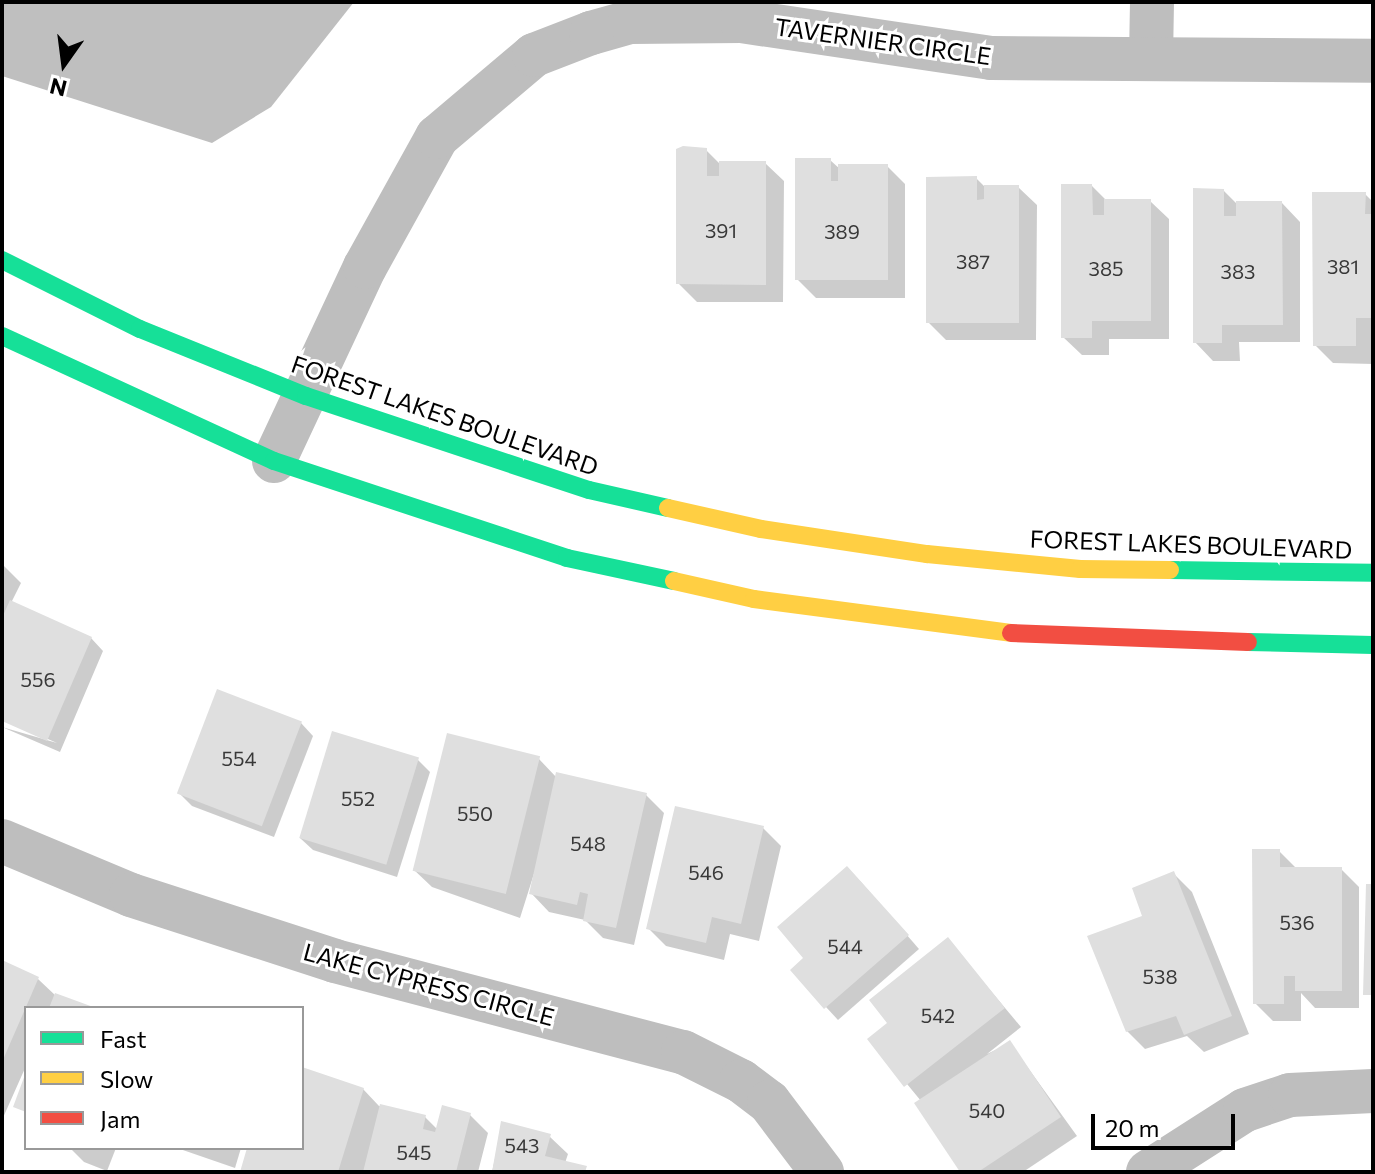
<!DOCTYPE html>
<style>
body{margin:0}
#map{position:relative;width:1375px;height:1174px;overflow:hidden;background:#fff;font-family:Commissioner,sans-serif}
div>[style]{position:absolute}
.water>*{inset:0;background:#bfbfbf}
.shadow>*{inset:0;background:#0003}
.building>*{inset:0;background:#dfdfdf;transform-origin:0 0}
.street>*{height:44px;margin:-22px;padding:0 22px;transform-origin:22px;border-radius:22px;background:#bebebe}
.fast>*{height:18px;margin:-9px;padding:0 9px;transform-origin:9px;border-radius:9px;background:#16e098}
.slow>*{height:18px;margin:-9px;padding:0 9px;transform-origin:9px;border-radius:9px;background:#ffcf43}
.jam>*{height:18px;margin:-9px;padding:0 9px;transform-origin:9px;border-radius:9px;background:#f24e42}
span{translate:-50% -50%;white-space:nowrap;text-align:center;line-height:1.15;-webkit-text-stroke:6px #fff;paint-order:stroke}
.number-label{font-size:20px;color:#383838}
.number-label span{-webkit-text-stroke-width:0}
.street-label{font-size:24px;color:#000}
.frame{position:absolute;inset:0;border:4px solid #000;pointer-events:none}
.legend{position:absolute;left:24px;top:1006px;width:280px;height:144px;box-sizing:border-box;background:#fff;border:2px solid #999;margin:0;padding:10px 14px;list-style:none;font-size:24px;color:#000}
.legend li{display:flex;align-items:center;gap:16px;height:40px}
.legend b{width:40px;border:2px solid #999}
.north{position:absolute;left:24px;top:24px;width:80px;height:80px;-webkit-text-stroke:6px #fff;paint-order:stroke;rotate:194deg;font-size:22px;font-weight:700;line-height:32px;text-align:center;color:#000}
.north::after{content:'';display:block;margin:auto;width:28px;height:36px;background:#000;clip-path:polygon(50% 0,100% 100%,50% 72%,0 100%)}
.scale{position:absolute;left:1091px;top:1114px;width:144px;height:36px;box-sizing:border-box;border:4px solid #000;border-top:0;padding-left:10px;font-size:24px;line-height:28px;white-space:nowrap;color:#000;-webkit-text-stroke:6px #fff;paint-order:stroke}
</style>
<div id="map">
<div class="water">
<div style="clip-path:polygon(2px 2px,354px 2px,271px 107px,212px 143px,2px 76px)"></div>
</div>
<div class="shadow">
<div style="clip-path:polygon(706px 150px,719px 163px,765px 163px,784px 181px,783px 302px,697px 302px,678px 283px)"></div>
<div style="clip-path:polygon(830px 160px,840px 169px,887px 166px,905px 184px,905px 298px,816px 298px,797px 279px)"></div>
<div style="clip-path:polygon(976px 178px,985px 187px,1018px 187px,1037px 205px,1036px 340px,946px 340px,928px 322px)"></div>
<div style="clip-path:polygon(1092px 186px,1107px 201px,1150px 201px,1169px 219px,1169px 339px,1109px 339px,1109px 355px,1082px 355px,1063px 337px)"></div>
<div style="clip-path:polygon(1224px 191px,1236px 203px,1282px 203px,1300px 222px,1300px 342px,1239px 342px,1240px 361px,1213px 361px,1195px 342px)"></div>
<div style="clip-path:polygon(1365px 194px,1373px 202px,1373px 364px,1333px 363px,1315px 345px)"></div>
<div style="clip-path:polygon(2px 564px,21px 583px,11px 603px,91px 638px,103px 651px,60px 752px,2px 727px,57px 743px,2px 719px)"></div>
<div style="clip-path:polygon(301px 723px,313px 736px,274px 837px,192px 806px,180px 794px)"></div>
<div style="clip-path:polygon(539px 759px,557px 778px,646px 795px,664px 813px,634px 945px,603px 938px,585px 920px,549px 912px,531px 893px,538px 861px,520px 918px,432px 887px,413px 869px)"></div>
<div style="clip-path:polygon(418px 760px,430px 772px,397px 877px,313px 850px,300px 838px)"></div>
<div style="clip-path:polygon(763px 828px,781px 846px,759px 941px,730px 934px,724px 960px,666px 946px,648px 928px)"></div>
<div style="clip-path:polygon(1279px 851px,1297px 869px,1341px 869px,1359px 887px,1359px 1008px,1315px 1008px,1301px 993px,1301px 1021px,1273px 1021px,1255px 1003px)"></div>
<div style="clip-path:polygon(1174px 874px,1192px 892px,1249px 1034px,1204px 1052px,1187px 1036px,1145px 1049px,1127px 1031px,1145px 917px)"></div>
<div style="clip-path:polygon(860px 881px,919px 949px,838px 1020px,826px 1007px,806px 958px)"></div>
<div style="clip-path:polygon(948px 940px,1021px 1027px,987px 1054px,1010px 1043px,1077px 1136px,1023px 1172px,963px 1172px,921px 1101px,870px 1039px,890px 1023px)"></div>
<div style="clip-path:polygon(2px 963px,38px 979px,56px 996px,91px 1008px,26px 1008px,26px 1066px,2px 1120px)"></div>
<div style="clip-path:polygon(302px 1069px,363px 1089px,379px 1106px,425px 1117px,438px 1130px,470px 1115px,488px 1133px,478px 1172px,242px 1172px,249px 1148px,302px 1148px)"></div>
<div style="clip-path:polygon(503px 1123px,549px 1136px,568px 1154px,565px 1163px,590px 1172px,492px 1172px)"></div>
<div style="clip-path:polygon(70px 1148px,116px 1148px,107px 1171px,84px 1162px)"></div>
<div style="clip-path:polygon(177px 1148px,241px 1148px,235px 1168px)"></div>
</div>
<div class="building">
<div style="clip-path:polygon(683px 146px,707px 148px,707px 176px,719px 176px,719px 161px,766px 161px,766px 285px,676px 284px,676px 149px)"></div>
<div style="clip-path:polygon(795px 158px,831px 158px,831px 181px,838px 181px,838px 164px,888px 164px,888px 280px,795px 280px)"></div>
<div style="clip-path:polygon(977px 176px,977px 200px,984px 199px,984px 185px,1019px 185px,1019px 323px,926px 323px,926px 177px)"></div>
<div style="clip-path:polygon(1061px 184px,1092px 184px,1093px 215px,1104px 215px,1104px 199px,1151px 199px,1151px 321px,1092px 321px,1092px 338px,1061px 338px)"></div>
<div style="clip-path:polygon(1193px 188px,1224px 189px,1224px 216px,1236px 216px,1236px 201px,1282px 201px,1283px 325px,1222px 325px,1222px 343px,1193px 343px)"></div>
<div style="clip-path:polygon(1312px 192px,1366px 192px,1365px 214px,1373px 214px,1373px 318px,1356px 318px,1356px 346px,1313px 346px)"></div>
<div style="clip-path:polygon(10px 600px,92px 637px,47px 741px,2px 721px,2px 618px)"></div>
<div style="left:217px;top:689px;width:91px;height:112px;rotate:21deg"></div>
<div style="left:332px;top:731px;width:91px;height:112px;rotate:17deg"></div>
<div style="left:447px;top:733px;width:96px;height:142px;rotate:14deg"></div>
<div style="clip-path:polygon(556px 772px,647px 793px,616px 928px,583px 921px,588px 894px,580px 892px,577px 905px,529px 894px)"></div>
<div style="clip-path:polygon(675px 806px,764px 826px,741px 924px,712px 917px,706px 943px,646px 929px)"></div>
<div style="clip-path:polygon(1252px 849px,1280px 849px,1280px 867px,1342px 867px,1342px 991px,1295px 991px,1295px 976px,1284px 976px,1284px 1004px,1253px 1004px)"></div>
<div style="clip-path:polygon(847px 866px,909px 935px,824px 1009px,790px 970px,803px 958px,777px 927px)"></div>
<div style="clip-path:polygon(1174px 871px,1232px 1016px,1184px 1035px,1176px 1016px,1126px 1032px,1087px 936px,1142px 916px,1132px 888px)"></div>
<div style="clip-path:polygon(1366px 884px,1373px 884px,1373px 995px,1363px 995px)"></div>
<div style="clip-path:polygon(948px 937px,1005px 1008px,904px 1087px,867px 1039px,887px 1023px,869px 1000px)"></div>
<div style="clip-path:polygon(2px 960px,39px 977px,2px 1062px)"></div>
<div style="clip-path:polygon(55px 993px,96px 1008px,49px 1008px)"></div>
<div style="clip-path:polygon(1010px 1040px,1061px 1117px,978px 1172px,960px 1172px,914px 1103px)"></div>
<div style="clip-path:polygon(302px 1067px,364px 1088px,338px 1172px,240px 1172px,247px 1148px,302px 1148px)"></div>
<div style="clip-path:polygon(26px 1072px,26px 1112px,13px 1107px)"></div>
<div style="clip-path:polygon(380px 1104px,426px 1115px,423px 1129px,435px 1132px,442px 1105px,471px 1113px,456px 1172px,363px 1172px)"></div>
<div style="clip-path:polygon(501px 1121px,551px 1134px,545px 1156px,587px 1166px,585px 1172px,492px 1172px)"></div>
</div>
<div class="street">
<div style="left:1151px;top:59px;width:57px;rotate:-89deg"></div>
<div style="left:274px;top:461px;width:214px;rotate:-64.9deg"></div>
<div style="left:365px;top:267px;width:149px;rotate:-61deg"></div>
<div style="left:437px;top:137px;width:127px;rotate:-40.2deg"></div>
<div style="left:534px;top:55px;width:61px;rotate:-21.1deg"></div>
<div style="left:591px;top:33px;width:41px;rotate:-15.8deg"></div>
<div style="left:630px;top:22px;width:111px;rotate:-0.5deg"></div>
<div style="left:741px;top:21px;width:253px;rotate:8.4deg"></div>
<div style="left:991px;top:58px;width:382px;rotate:0.4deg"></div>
<div style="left:2px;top:841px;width:140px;rotate:22.7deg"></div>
<div style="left:131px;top:895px;width:214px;rotate:17.9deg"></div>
<div style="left:335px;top:961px;width:360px;rotate:14.7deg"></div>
<div style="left:683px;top:1052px;width:65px;rotate:26.6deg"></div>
<div style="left:741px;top:1081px;width:35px;rotate:37deg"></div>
<div style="left:769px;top:1102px;width:88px;rotate:52.9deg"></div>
<div style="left:1148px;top:1172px;width:115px;rotate:-32.6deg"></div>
<div style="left:1245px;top:1110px;width:47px;rotate:-18.4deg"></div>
<div style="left:1290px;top:1095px;width:83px;rotate:-2.8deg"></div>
</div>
<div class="fast">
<div style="left:2px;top:260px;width:154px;rotate:26.6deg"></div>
<div style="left:140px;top:329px;width:179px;rotate:22deg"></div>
<div style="left:306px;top:396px;width:298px;rotate:18.4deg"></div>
<div style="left:589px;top:490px;width:81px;rotate:12.8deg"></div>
<div style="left:2px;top:336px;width:299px;rotate:24.7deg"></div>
<div style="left:274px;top:461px;width:309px;rotate:18.3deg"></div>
<div style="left:567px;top:558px;width:109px;rotate:12.1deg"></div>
<div style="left:1170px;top:570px;width:203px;rotate:0.8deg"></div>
<div style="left:1248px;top:642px;width:125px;rotate:1.4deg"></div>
</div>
<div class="slow">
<div style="left:668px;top:508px;width:95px;rotate:12.7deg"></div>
<div style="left:761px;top:529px;width:168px;rotate:8.6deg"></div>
<div style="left:927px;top:554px;width:154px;rotate:5.6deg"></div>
<div style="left:1080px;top:569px;width:90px;rotate:0.6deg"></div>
<div style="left:674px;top:581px;width:82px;rotate:12.7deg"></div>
<div style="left:754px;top:599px;width:259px;rotate:7.5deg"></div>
</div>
<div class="jam">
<div style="left:1011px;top:633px;width:237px;rotate:2.2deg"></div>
</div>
<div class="number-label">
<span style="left:721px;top:230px">391</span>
<span style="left:842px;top:231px">389</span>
<span style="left:973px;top:261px">387</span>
<span style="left:1343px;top:266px">381</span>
<span style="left:1106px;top:268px">385</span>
<span style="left:1238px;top:271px">383</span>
<span style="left:38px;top:679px">556</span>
<span style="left:239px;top:758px">554</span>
<span style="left:358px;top:798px">552</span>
<span style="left:475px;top:813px">550</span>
<span style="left:588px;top:843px">548</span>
<span style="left:706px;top:872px">546</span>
<span style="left:1297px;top:922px">536</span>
<span style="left:845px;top:946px">544</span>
<span style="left:1160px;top:976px">538</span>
<span style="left:938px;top:1015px">542</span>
<span style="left:987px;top:1110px">540</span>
<span style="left:522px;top:1145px">543</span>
<span style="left:414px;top:1152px">545</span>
</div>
<div class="street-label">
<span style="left:883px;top:41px;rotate:8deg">TAVERNIER CIRCLE</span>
<span style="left:445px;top:415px;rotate:19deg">FOREST LAKES BOULEVARD</span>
<span style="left:1191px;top:544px;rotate:2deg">FOREST LAKES BOULEVARD</span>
<span style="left:429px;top:984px;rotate:15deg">LAKE CYPRESS CIRCLE</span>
</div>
<div class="frame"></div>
<ul class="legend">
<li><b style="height:10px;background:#16e098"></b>Fast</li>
<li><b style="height:10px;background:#ffcf43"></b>Slow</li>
<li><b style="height:10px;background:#f24e42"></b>Jam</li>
</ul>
<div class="north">N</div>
<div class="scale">20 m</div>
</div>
